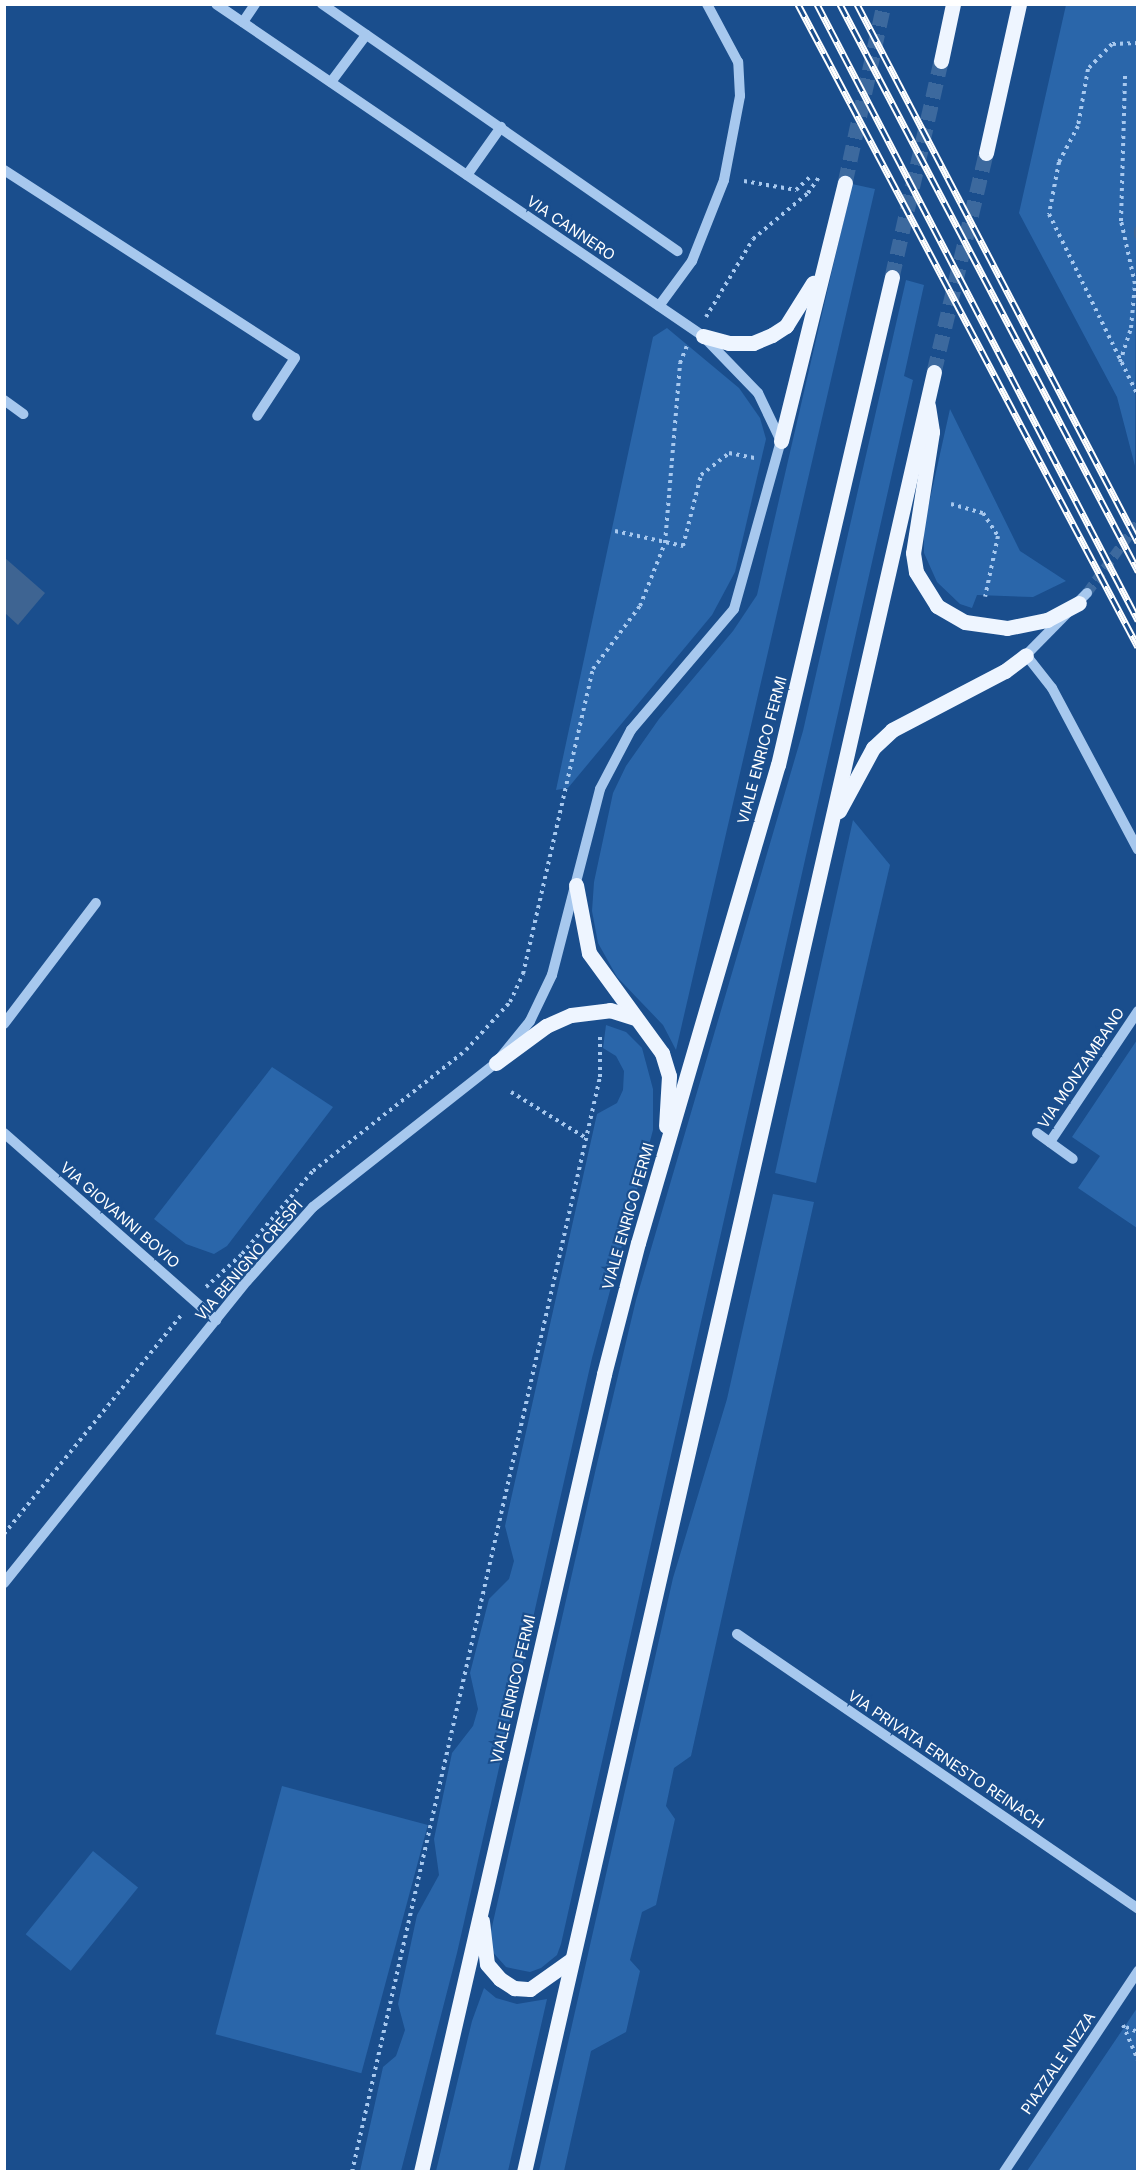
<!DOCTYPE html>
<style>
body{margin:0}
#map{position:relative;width:1142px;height:2176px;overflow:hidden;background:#1a4e8d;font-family:Inter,sans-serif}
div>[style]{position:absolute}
.green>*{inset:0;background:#2a66aa;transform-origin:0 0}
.water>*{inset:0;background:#3e6492}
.stream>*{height:8px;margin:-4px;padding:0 4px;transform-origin:4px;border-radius:4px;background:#3e6492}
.minor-tunnel>*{height:10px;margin-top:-5px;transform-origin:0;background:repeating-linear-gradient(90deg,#3c699e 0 10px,transparent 0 15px)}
.major-tunnel>*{height:15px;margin-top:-7.5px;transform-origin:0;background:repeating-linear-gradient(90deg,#3c699e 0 15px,transparent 0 23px)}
.path>*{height:4px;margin-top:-2px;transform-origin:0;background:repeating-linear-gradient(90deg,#a7c8ee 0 3px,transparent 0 7.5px)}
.minor>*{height:10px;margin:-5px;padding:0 5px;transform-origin:5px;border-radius:5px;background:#a7c8ee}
.major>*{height:15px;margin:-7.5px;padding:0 7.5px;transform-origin:7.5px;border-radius:7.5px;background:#eef5ff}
.rail>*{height:7px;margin-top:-3.5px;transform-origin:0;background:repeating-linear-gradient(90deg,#1a4e8d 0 14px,#fff 0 28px);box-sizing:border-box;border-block:2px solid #fff}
span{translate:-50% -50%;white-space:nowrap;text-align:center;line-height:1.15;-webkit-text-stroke:4.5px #1a4e8d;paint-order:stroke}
.street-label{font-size:15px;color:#fff}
.frame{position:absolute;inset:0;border:6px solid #fff;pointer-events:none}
</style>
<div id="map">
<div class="green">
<div style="clip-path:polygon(1066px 5px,1137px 5px,1135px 466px,1117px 397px,1019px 213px)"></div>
<div style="clip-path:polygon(852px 184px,875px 189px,676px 1050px,663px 1025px,617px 977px,598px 943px,592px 911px,594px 882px,613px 793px,626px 766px,659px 719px,733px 631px,757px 595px)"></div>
<div style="clip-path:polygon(906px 280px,924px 285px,904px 376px,913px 380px,561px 1944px,557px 1955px,541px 1968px,530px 1972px,515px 1969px,506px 1967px,490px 1949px,491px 1931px,596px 1468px,636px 1300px,803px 731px)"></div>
<div style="clip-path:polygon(667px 328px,739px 388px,760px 418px,766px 439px,735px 572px,712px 615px,568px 788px,556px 790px,653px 337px)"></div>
<div style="clip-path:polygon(950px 409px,1020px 551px,1066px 581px,1033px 597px,977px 595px,972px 608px,960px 604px,937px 582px,924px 553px,924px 526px)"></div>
<div style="clip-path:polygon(853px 820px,890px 865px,816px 1183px,775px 1173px)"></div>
<div style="clip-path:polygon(606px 1025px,626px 1032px,642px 1048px,653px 1089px,653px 1130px,592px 1358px,457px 1953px,401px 2171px,360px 2171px,383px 2067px,396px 2056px,405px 2030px,398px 2004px,417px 1915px,439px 1875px,434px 1839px,452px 1753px,473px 1726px,478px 1709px,470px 1673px,489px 1599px,509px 1579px,514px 1561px,505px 1526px,597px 1114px,617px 1103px,623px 1090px,624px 1071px,616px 1056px,603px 1048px)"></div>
<div style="clip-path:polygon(1137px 1040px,1137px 1228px,1078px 1188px,1100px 1156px,1072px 1137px)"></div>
<div style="clip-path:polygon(272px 1067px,333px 1107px,227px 1246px,214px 1254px,186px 1244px,154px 1219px)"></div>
<div style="clip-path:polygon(773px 1194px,814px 1202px,691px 1756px,674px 1768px,666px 1806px,675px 1819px,656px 1905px,642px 1912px,630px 1960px,640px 1971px,626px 2032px,591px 2051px,564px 2171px,539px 2171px,673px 1578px,727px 1399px)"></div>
<div style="left:282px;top:1786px;width:151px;height:257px;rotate:15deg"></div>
<div style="left:93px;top:1851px;width:58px;height:107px;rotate:39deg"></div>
<div style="clip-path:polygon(484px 1988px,496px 1998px,517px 2004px,547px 1999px,508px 2171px,436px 2171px,472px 2021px)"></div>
<div style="clip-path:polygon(1137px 2008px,1137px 2171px,1027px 2171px,1125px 2026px)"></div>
</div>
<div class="water">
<div style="clip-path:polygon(5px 558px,45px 593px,18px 625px,5px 613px)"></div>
</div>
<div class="stream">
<div style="left:1138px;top:230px;width:5px;rotate:90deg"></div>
</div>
<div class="minor-tunnel">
<div style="left:1087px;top:593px;width:87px;rotate:-53.9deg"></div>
</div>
<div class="major-tunnel">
<div style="left:845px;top:183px;width:183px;rotate:-77.7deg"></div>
<div style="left:892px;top:277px;width:221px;rotate:-77.2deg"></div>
<div style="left:934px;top:372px;width:225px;rotate:-76.6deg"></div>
</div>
<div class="path">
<div style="left:1138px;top:43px;width:26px;rotate:178deg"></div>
<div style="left:1112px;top:44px;width:35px;rotate:134deg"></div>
<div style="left:1088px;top:69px;width:58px;rotate:100deg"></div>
<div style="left:1078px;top:126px;width:41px;rotate:117.8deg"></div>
<div style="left:1059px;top:162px;width:53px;rotate:100.9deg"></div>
<div style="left:1049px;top:214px;width:203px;rotate:63.9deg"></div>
<div style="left:744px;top:181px;width:53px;rotate:9.8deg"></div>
<div style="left:796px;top:190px;width:22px;rotate:-43deg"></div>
<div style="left:706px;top:317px;width:91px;rotate:-58.9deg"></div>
<div style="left:753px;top:239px;width:72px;rotate:-39.9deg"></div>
<div style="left:808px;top:193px;width:19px;rotate:-55deg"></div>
<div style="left:1120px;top:362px;width:36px;rotate:-72deg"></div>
<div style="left:1131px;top:328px;width:44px;rotate:-84.8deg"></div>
<div style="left:1135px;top:284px;width:65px;rotate:-102.5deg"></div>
<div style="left:1121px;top:221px;width:145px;rotate:-88.4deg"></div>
<div style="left:951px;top:504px;width:33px;rotate:16deg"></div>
<div style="left:983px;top:513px;width:27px;rotate:57deg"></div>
<div style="left:998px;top:536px;width:62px;rotate:102deg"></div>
<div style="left:615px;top:531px;width:70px;rotate:12.4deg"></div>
<div style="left:683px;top:546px;width:73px;rotate:-75.8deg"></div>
<div style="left:701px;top:475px;width:36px;rotate:-38deg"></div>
<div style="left:729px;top:453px;width:26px;rotate:11deg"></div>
<div style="left:511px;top:1092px;width:88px;rotate:31.5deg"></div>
<div style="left:206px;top:1287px;width:49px;rotate:-42.5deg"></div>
<div style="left:242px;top:1254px;width:109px;rotate:-49.5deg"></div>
<div style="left:313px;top:1171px;width:195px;rotate:-38.3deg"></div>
<div style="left:466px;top:1050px;width:65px;rotate:-47.5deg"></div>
<div style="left:510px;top:1002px;width:31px;rotate:-65deg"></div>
<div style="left:523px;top:974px;width:313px;rotate:-77.1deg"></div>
<div style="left:593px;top:669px;width:79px;rotate:-53.3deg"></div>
<div style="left:640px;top:606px;width:68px;rotate:-68.4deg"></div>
<div style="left:665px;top:543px;width:181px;rotate:-85.2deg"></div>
<div style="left:680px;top:363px;width:18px;rotate:-68deg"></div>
<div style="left:4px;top:1534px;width:284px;rotate:-51deg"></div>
<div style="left:1123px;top:2025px;width:38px;rotate:67deg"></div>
<div style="left:1126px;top:2027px;width:13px;rotate:23deg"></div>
<div style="left:352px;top:2172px;width:1123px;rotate:-77.24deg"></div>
<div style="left:600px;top:1077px;width:44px;rotate:-90deg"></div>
</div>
<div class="minor">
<div style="left:322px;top:4px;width:433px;rotate:34.8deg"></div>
<div style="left:243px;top:22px;width:22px;rotate:-56deg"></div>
<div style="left:331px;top:82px;width:59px;rotate:-53.3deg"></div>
<div style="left:4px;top:170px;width:346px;rotate:32.9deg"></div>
<div style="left:295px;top:358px;width:69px;rotate:123.2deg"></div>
<div style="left:467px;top:175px;width:59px;rotate:-54.7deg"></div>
<div style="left:659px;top:306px;width:56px;rotate:-53.7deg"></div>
<div style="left:692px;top:261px;width:87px;rotate:-68.4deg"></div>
<div style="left:724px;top:180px;width:86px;rotate:-79.2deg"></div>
<div style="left:740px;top:96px;width:34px;rotate:-93deg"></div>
<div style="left:738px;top:62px;width:66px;rotate:-118.1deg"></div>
<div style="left:4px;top:400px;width:24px;rotate:36deg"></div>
<div style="left:1087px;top:593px;width:87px;rotate:134.5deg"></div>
<div style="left:1026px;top:655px;width:42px;rotate:51.8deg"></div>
<div style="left:1052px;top:688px;width:183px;rotate:62deg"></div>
<div style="left:4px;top:1024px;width:152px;rotate:-52.8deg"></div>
<div style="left:4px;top:1133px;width:283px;rotate:41.4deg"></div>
<div style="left:1037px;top:1133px;width:44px;rotate:35.8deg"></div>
<div style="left:1050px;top:1142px;width:158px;rotate:-56.1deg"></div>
<div style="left:4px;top:1583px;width:388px;rotate:-51.2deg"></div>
<div style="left:247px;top:1281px;width:99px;rotate:-48.3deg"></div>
<div style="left:313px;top:1207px;width:233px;rotate:-38.2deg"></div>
<div style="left:496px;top:1063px;width:54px;rotate:-51deg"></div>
<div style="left:530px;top:1021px;width:51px;rotate:-64.4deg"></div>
<div style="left:552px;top:975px;width:192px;rotate:-75.5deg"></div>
<div style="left:600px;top:789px;width:67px;rotate:-62.3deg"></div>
<div style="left:631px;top:730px;width:159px;rotate:-49.6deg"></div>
<div style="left:734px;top:609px;width:174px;rotate:-74.4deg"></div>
<div style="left:781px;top:441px;width:53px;rotate:-115.6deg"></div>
<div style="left:758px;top:393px;width:79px;rotate:-134deg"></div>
<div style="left:703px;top:336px;width:589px;rotate:-145.72deg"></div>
<div style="left:737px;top:1634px;width:486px;rotate:34.4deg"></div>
<div style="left:1004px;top:2172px;width:242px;rotate:-56.3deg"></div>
</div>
<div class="major">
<div style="left:941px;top:61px;width:58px;rotate:-78.1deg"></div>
<div style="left:986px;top:153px;width:153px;rotate:-77.5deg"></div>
<div style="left:703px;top:336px;width:27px;rotate:15deg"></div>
<div style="left:729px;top:343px;width:24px"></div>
<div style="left:753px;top:343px;width:21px;rotate:-23deg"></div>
<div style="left:772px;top:335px;width:17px;rotate:-33deg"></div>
<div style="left:786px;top:326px;width:51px;rotate:-57.9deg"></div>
<div style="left:928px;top:406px;width:26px;rotate:81deg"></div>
<div style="left:932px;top:432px;width:122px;rotate:98.9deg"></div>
<div style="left:913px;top:553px;width:19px;rotate:81deg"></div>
<div style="left:916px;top:572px;width:40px;rotate:58deg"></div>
<div style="left:937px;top:606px;width:32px;rotate:30deg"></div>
<div style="left:965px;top:622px;width:42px;rotate:8.1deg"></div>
<div style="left:1007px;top:628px;width:41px;rotate:-11.3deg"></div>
<div style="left:1047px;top:620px;width:36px;rotate:-28deg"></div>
<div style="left:781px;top:441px;width:266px;rotate:-76.1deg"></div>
<div style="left:839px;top:811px;width:72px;rotate:-61.6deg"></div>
<div style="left:873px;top:748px;width:26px;rotate:-43deg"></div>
<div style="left:892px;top:730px;width:127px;rotate:-27.6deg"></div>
<div style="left:1005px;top:671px;width:26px;rotate:-37deg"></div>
<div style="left:576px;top:885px;width:69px;rotate:79.2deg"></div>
<div style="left:589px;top:953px;width:124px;rotate:53.9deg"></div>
<div style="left:662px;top:1053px;width:24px;rotate:73deg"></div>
<div style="left:669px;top:1076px;width:50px;rotate:93.4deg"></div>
<div style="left:496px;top:1063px;width:62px;rotate:-36.5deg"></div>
<div style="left:546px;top:1026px;width:27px;rotate:-24deg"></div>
<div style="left:571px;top:1015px;width:39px;rotate:-7deg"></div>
<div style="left:610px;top:1010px;width:25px;rotate:18deg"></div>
<div style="left:482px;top:1921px;width:43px;rotate:83.4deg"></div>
<div style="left:487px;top:1964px;width:20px;rotate:49deg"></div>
<div style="left:500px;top:1979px;width:17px;rotate:33deg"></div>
<div style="left:514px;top:1988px;width:16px;rotate:4deg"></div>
<div style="left:530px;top:1989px;width:50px;rotate:-35.3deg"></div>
<div style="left:421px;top:2172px;width:819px;rotate:-77.08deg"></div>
<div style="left:604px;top:1374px;width:135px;rotate:-75.5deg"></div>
<div style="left:638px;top:1243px;width:498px;rotate:-73.7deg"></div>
<div style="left:778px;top:765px;width:501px;rotate:-76.85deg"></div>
<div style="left:524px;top:2172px;width:1846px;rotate:-77.17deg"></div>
</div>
<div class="rail">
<div style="left:798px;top:4px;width:727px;rotate:62.13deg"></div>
<div style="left:817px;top:4px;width:695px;rotate:62.48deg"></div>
<div style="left:840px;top:4px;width:641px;rotate:62.27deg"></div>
<div style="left:857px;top:4px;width:607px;rotate:62.42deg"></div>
</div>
<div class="street-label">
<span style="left:571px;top:228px;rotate:34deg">VIA CANNERO</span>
<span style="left:762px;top:750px;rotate:-75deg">VIALE ENRICO FERMI</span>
<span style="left:1081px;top:1068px;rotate:-56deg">VIA MONZAMBANO</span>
<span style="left:120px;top:1215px;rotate:41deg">VIA GIOVANNI BOVIO</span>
<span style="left:628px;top:1216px;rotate:-74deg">VIALE ENRICO FERMI</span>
<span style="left:249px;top:1260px;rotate:-49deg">VIA BENIGNO CRESPI</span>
<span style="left:513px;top:1689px;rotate:-77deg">VIALE ENRICO FERMI</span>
<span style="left:946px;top:1759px;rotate:34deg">VIA PRIVATA ERNESTO REINACH</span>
<span style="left:1058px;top:2063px;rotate:-56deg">PIAZZALE NIZZA</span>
</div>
<div class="frame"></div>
</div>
